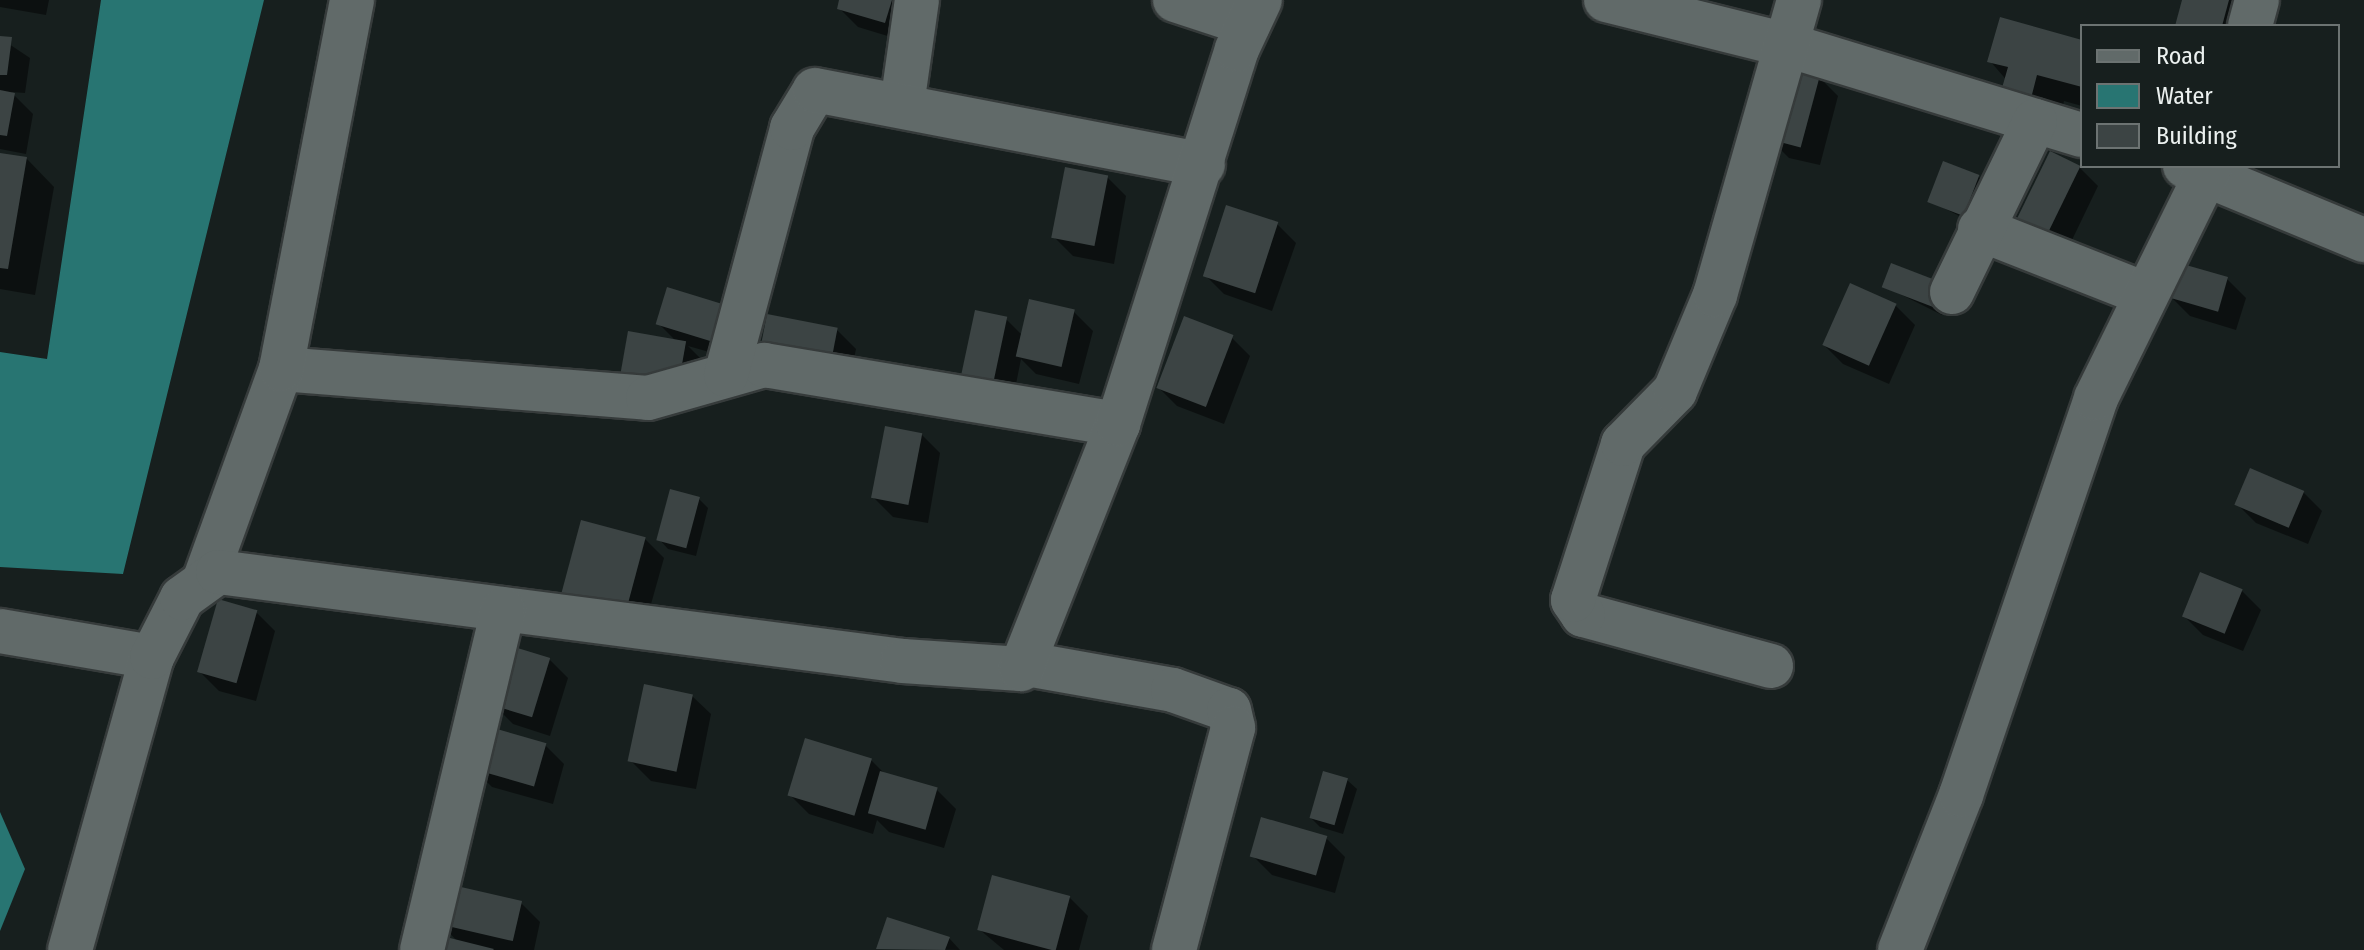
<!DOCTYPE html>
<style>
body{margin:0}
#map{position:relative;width:2364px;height:950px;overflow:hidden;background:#171f1e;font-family:"Fira Sans Condensed",sans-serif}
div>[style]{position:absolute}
.water>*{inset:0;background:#287572}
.shadow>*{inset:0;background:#0007}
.building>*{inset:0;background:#3c4444;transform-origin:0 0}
.roads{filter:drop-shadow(2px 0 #363b3b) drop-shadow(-2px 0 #363b3b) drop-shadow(0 2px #363b3b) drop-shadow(0 -2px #363b3b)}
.street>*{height:44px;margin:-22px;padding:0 22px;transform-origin:22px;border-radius:22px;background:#616a69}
span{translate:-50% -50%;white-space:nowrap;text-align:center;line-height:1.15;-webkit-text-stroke:7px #171f1e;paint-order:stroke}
.legend{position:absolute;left:2080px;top:24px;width:260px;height:144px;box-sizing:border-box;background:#171f1e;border:2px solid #6c7372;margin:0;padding:10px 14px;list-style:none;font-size:24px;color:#ebf0ef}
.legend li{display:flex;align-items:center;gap:16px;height:40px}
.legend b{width:40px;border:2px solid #6c7372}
</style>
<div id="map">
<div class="water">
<div style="clip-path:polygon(101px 0,264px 0,123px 574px,0 567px,0 352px,47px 359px)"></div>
<div style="clip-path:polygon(0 812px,25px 869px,0 931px)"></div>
</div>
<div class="shadow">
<div style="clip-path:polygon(0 0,49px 0,46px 15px,0 7px)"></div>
<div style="clip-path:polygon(841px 0,916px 0,904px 41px,858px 27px,839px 8px)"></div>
<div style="clip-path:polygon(2184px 0,2264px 0,2257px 26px,2177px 26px)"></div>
<div style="clip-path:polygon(0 38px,30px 58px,25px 93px,11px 92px,33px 114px,26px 154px,0 149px)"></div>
<div style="clip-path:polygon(2082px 42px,2082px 106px,2064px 101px,2055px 136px,1990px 61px)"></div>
<div style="clip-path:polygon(1819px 77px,1838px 96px,1820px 165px,1789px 158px,1770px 139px)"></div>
<div style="clip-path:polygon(0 155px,27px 159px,54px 187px,35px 295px,0 289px)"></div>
<div style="clip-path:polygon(2079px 167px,2098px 186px,2059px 267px,2030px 253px)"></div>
<div style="clip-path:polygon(1978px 176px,1987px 186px,1973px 223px,1930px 201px)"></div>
<div style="clip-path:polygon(1107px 177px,1126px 196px,1114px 264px,1073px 256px,1054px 237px)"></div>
<div style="clip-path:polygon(1277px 224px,1296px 243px,1272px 311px,1224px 294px,1205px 275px)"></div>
<div style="clip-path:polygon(2227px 279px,2246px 298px,2236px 330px,2190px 316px,2171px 297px)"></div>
<div style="clip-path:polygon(1851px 285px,1896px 306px,1915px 325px,1889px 384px,1843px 364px,1824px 345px)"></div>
<div style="clip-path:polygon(1884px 286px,1951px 294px,1942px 315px)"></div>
<div style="clip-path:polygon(668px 290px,734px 359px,688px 346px,704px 362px,641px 393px,676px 341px,659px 324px)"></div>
<div style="clip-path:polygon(1074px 312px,1093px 331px,1079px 384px,1036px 374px,1021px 359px,1013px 399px,983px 393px,964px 374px,1006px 319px,1022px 335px)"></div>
<div style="clip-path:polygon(837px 330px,856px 349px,848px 388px,780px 374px)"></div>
<div style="clip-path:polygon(1231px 337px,1250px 356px,1224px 424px,1177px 406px,1158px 387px)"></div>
<div style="clip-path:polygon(921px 434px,940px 453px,928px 523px,893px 517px,874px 498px)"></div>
<div style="clip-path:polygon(2303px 492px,2322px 511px,2308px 544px,2256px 523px,2237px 504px)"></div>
<div style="clip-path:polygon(699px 499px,708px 508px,696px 556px,668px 549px,659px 539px)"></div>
<div style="clip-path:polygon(645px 539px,664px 558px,644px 629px,582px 612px,563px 593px)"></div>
<div style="clip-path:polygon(2242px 591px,2261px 610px,2243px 651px,2203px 635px,2184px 616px)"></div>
<div style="clip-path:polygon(256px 612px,275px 631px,256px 701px,219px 691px,200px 672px)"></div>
<div style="clip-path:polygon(549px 659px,568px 678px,550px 736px,513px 724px,494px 705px)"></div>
<div style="clip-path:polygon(692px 696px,711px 714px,696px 789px,651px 781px,632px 762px)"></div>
<div style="clip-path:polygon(545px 745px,564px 764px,553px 804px,492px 787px,473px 768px)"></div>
<div style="clip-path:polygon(871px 760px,886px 775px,937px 790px,956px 809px,944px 848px,889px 832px,877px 820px,873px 834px,809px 814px,790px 795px)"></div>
<div style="clip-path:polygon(1347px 780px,1357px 789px,1343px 834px,1320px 827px,1311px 818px)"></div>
<div style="clip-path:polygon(1326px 838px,1345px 857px,1335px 893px,1272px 875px,1253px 856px)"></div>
<div style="clip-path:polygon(1069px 897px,1088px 916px,1079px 950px,1004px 950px,980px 930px)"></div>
<div style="clip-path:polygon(521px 903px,540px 922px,534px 950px,432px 950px,459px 943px,440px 923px)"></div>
<div style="clip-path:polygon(949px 938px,960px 950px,879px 948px)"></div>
</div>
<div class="building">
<div style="clip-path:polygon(839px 0,892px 0,885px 23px,837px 9px)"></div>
<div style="clip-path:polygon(2182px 0,2229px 0,2222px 26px,2175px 26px)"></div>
<div style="clip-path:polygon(2000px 17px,2082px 40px,2082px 87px,2037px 75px,2028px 110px,1998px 102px,2008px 67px,1987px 62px)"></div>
<div style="clip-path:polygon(0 36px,12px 37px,7px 75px,0 75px)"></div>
<div style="left:1786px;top:67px;width:35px;height:74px;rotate:15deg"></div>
<div style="clip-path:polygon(0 90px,15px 93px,7px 136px,0 135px)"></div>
<div style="left:2050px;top:151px;width:34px;height:93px;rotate:26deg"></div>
<div style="clip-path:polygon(0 153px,27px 157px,8px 269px,0 268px)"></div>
<div style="left:1943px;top:161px;width:39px;height:44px;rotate:21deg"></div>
<div style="left:1065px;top:167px;width:44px;height:72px;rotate:11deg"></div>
<div style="left:1226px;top:205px;width:55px;height:75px;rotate:18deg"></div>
<div style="left:1891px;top:263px;width:55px;height:26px;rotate:21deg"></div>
<div style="left:2179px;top:263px;width:51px;height:36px;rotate:16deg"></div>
<div style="left:1850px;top:283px;width:51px;height:68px;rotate:24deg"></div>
<div style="left:667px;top:287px;width:63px;height:39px;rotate:17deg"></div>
<div style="left:1029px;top:299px;width:47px;height:59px;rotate:13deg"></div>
<div style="left:975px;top:310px;width:33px;height:66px;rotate:12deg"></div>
<div style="left:767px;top:314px;width:72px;height:43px;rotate:11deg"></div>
<div style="left:1184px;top:316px;width:53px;height:77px;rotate:21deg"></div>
<div style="left:628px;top:331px;width:59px;height:44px;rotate:10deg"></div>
<div style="left:885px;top:426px;width:38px;height:73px;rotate:11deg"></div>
<div style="left:2250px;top:468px;width:59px;height:40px;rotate:23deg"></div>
<div style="left:670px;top:489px;width:31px;height:53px;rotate:15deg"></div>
<div style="left:581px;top:520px;width:67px;height:76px;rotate:15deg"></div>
<div style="left:2200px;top:572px;width:46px;height:48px;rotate:22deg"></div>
<div style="left:218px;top:599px;width:41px;height:76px;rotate:16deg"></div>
<div style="left:511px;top:646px;width:41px;height:62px;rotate:17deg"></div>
<div style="left:644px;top:684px;width:50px;height:79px;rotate:12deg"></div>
<div style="left:483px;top:725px;width:66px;height:45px;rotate:16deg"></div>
<div style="left:805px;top:738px;width:70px;height:60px;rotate:17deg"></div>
<div style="left:880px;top:771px;width:60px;height:44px;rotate:16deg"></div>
<div style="left:1323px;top:771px;width:26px;height:49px;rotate:16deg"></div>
<div style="left:1261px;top:817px;width:69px;height:41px;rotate:16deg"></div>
<div style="left:992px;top:875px;width:81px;height:57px;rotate:15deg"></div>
<div style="left:448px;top:884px;width:76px;height:41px;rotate:13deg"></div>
<div style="clip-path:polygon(887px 917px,950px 937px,945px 950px,876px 949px)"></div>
<div style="clip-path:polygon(434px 934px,494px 949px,493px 950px,430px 950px)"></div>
</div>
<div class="roads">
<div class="street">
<div style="left:1175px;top:0;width:77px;rotate:18.2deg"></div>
<div style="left:1606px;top:0;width:187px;rotate:14deg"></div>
<div style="left:1787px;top:45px;width:308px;rotate:17deg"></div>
<div style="left:2250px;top:26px;width:27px;rotate:-75deg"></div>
<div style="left:902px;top:105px;width:106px;rotate:-81.9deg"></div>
<div style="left:2185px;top:166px;width:194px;rotate:22.5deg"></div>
<div style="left:1980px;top:229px;width:177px;rotate:21.5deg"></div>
<div style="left:1952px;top:292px;width:190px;rotate:-64.1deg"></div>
<div style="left:281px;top:369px;width:368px;rotate:4.5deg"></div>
<div style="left:648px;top:398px;width:121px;rotate:-15.9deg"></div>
<div style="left:764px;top:365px;width:359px;rotate:9.5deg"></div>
<div style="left:726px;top:375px;width:256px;rotate:-75deg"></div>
<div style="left:792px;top:128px;width:44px;rotate:-58.8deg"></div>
<div style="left:815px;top:90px;width:395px;rotate:10.9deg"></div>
<div style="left:206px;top:576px;width:220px;rotate:-70.1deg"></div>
<div style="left:281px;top:369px;width:376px;rotate:-79.1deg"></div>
<div style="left:0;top:631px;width:154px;rotate:9.7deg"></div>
<div style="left:1027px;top:664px;width:148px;rotate:10.1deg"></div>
<div style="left:1173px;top:690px;width:59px;rotate:19.7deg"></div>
<div style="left:1229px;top:710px;width:18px;rotate:77deg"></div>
<div style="left:1233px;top:728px;width:230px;rotate:104.9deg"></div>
<div style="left:1771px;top:666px;width:195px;rotate:-164.8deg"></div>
<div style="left:1583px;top:615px;width:18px;rotate:-124deg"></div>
<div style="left:1573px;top:600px;width:164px;rotate:-72.2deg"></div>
<div style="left:1623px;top:444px;width:74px;rotate:-45.5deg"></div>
<div style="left:1675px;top:391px;width:104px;rotate:-67.4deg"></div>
<div style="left:1715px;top:295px;width:307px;rotate:-74.1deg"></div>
<div style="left:70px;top:950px;width:304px;rotate:-74.4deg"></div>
<div style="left:152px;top:657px;width:66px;rotate:-63deg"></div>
<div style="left:182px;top:598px;width:44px;rotate:-35.8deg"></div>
<div style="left:218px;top:572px;width:691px;rotate:7.4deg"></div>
<div style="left:903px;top:661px;width:118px;rotate:3.9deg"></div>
<div style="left:1021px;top:669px;width:264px;rotate:-68.4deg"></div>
<div style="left:1118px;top:424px;width:393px;rotate:-72.4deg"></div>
<div style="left:1237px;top:49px;width:54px;rotate:-64.9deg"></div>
<div style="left:422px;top:950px;width:350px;rotate:-76.6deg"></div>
<div style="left:1900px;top:950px;width:167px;rotate:-68.5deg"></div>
<div style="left:1961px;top:795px;width:419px;rotate:-71.2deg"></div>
<div style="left:2096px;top:398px;width:258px;rotate:-63.8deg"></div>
</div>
</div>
<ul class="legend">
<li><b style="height:10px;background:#616a69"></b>Road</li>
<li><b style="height:22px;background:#287572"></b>Water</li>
<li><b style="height:22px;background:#3c4444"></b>Building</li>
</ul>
</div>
